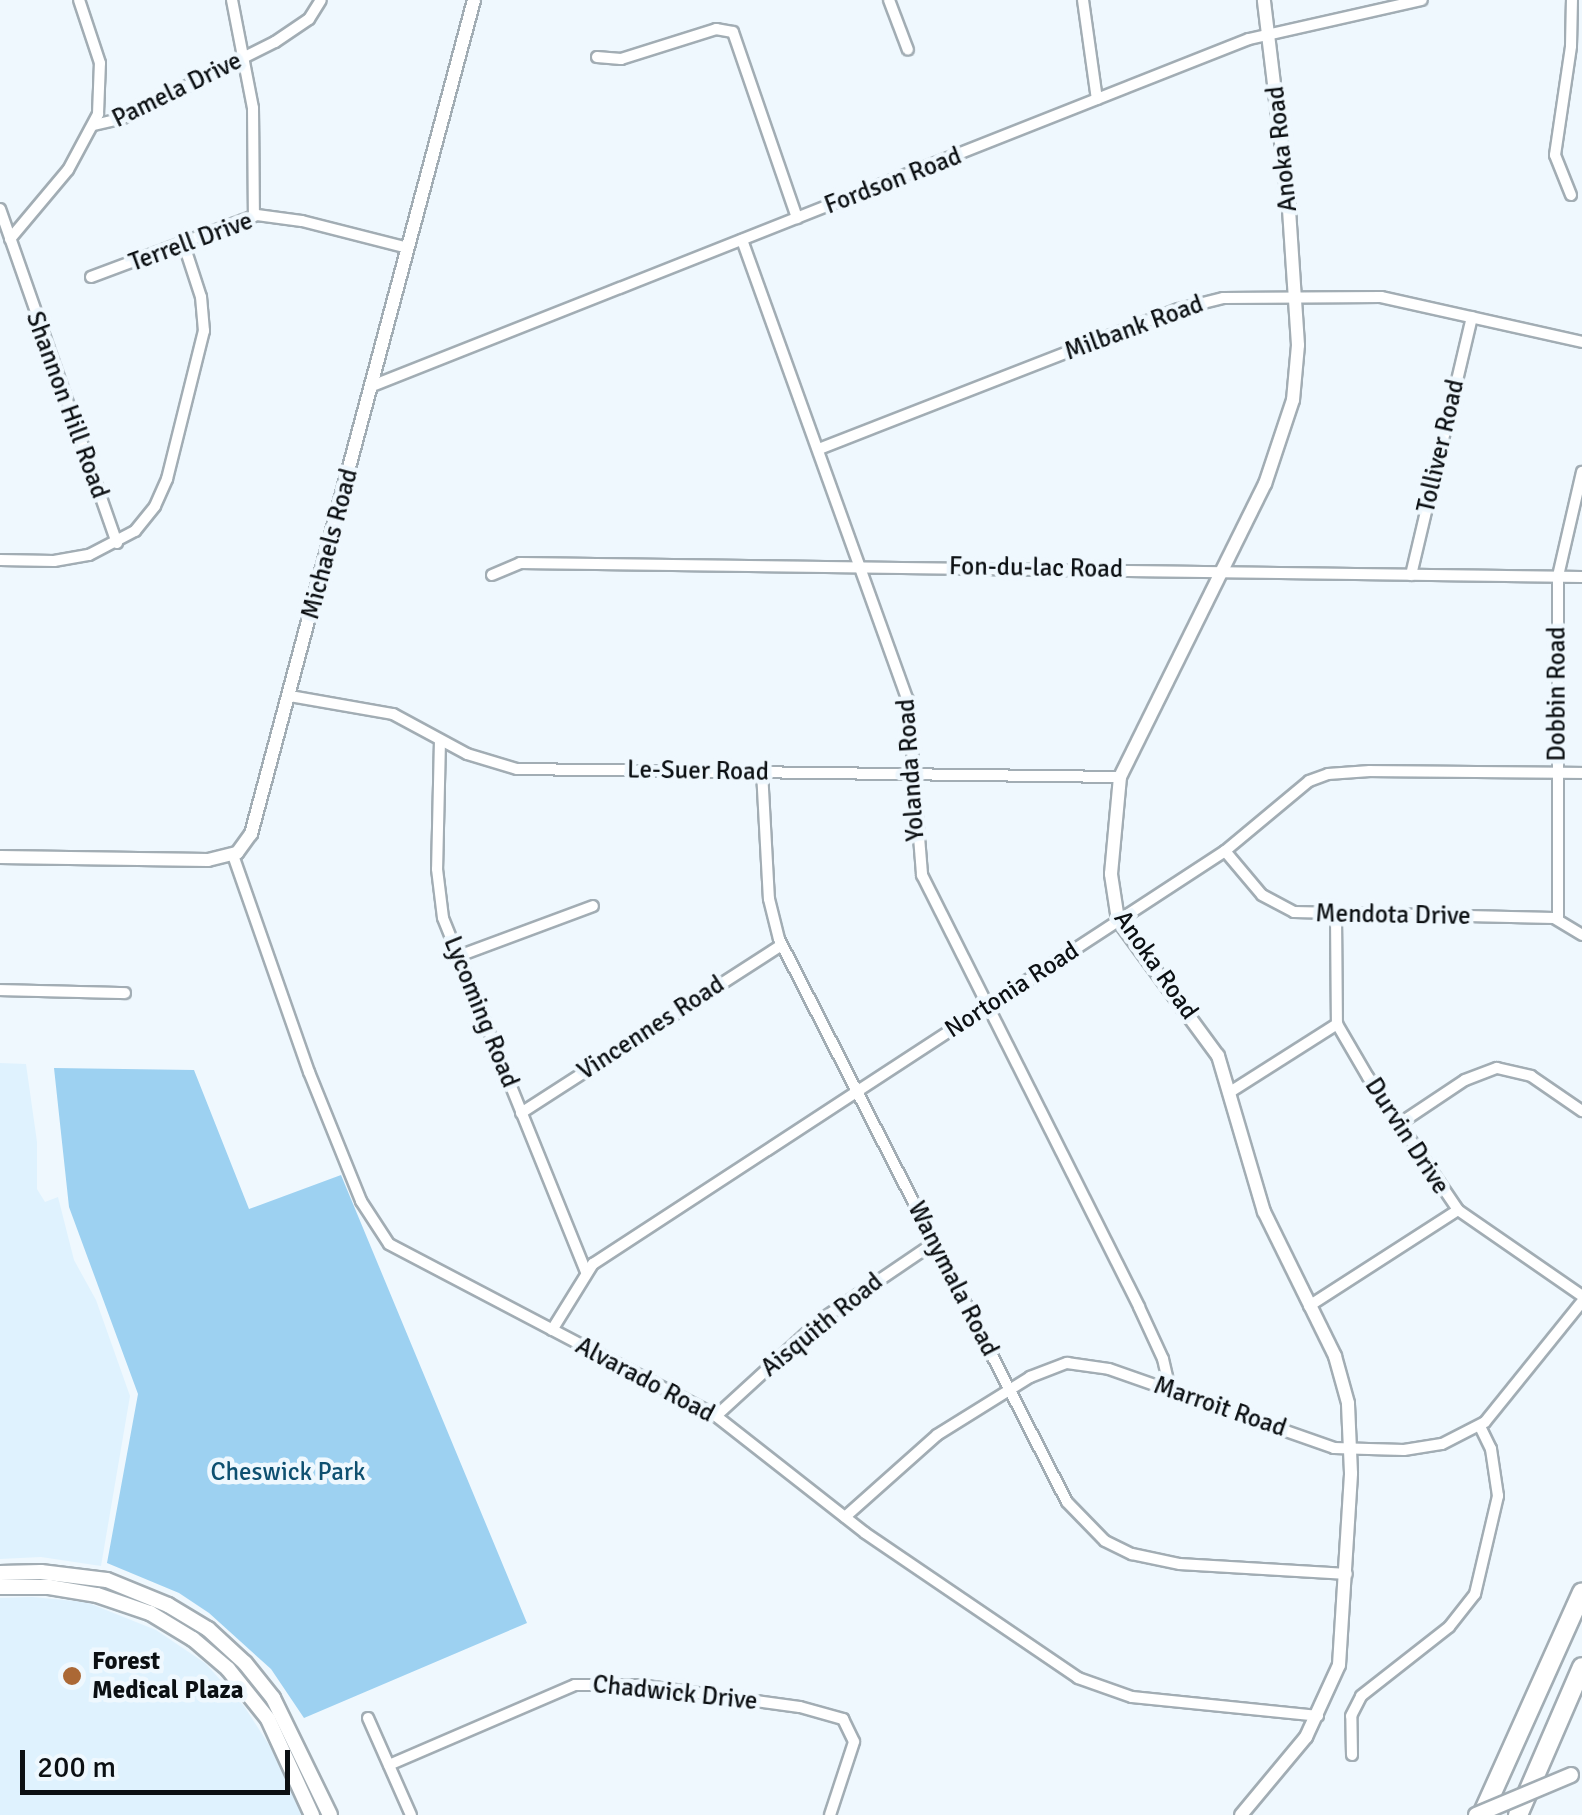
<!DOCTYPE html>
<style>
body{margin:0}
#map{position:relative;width:1582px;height:1815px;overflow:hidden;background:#eff8fe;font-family:Signika,sans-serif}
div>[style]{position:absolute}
.built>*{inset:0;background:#dff2fe}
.green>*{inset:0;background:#9dd1f1}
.roads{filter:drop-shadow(2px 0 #a2adb4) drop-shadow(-2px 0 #a2adb4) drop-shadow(0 2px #a2adb4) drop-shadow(0 -2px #a2adb4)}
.minor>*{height:10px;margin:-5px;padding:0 5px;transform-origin:5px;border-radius:5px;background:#fff}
.tertiary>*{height:12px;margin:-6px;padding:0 6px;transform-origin:6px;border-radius:6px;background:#fff}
.secondary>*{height:14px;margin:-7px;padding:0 7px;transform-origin:7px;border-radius:7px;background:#fff}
.motorway>*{height:18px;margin:-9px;padding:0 9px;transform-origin:9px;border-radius:9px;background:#fff}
.bridges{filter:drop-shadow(2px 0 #a2adb4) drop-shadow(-2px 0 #a2adb4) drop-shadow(0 2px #a2adb4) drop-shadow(0 -2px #a2adb4)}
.secondary-bridge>*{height:14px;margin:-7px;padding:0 7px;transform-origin:7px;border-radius:7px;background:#fff}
.dots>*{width:28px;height:28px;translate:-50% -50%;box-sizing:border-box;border:5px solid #eff8fe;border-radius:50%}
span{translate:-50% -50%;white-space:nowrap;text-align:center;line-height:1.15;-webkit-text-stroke:9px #eff8fe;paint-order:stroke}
.street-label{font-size:25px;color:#0c1013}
.park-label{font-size:25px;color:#0e5070}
.poi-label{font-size:25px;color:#0c1013;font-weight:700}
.left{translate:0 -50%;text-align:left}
.scale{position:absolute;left:20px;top:1750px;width:270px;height:45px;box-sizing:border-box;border:5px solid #0c1013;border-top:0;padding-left:12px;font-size:30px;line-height:35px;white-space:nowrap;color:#0c1013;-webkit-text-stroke:8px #eff8fe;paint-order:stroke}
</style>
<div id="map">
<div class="built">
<div style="clip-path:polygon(0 1063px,26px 1064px,37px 1142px,37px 1189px,45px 1202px,58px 1197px,74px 1260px,96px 1300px,130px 1396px,101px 1566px,41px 1557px,0 1559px)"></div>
<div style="clip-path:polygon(32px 1597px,86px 1602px,156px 1630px,205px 1663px,244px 1706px,271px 1748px,302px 1815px,0 1815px,0 1598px)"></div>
</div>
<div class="green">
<div style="clip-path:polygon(54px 1068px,194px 1070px,249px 1209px,341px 1175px,527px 1623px,304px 1718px,271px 1669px,209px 1613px,179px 1593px,107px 1563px,138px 1394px,69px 1207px)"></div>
</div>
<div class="roads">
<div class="minor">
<div style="left:232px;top:0;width:110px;rotate:79deg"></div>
<div style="left:253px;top:108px;width:108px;rotate:89.5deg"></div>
<div style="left:889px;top:0;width:53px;rotate:69.2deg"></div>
<div style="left:1083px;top:0;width:100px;rotate:82deg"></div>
<div style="left:597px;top:57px;width:24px;rotate:5deg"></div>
<div style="left:621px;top:59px;width:100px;rotate:-17.5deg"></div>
<div style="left:716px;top:29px;width:17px;rotate:10deg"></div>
<div style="left:733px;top:32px;width:197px;rotate:71deg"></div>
<div style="left:94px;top:125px;width:28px;rotate:-13deg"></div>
<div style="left:121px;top:119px;width:172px;rotate:-26.6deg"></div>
<div style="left:275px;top:42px;width:41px;rotate:-34.1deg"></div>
<div style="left:309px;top:19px;width:22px;rotate:-58deg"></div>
<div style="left:1571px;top:195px;width:43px;rotate:-111.8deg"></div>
<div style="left:1555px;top:155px;width:110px;rotate:-81.6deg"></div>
<div style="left:1571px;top:46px;width:46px;rotate:-88.8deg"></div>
<div style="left:0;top:209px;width:354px;rotate:70.7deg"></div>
<div style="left:10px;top:239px;width:90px;rotate:-50deg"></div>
<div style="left:68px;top:170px;width:64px;rotate:-61.8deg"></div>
<div style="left:98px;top:114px;width:51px;rotate:-87.8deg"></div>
<div style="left:100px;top:63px;width:66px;rotate:-108.4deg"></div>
<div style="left:742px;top:240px;width:489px;rotate:70.2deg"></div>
<div style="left:908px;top:700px;width:176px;rotate:85.4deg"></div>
<div style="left:922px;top:875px;width:483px;rotate:63.3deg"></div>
<div style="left:1139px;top:1307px;width:57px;rotate:65.2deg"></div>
<div style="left:1163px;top:1359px;width:32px;rotate:77deg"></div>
<div style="left:91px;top:277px;width:177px;rotate:-20.5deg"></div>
<div style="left:257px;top:215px;width:45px;rotate:7.6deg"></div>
<div style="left:302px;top:221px;width:109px;rotate:14.3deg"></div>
<div style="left:372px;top:386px;width:943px;rotate:-21.59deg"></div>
<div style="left:1249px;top:39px;width:177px;rotate:-12.7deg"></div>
<div style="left:819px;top:449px;width:386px;rotate:-21.3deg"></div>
<div style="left:1179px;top:309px;width:45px;rotate:-14deg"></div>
<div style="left:1223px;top:298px;width:158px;rotate:-0.4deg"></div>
<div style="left:1381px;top:297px;width:206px;rotate:12.6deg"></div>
<div style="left:0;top:560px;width:54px;rotate:1.1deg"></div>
<div style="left:54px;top:561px;width:36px;rotate:-10deg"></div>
<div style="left:89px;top:555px;width:52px;rotate:-27.6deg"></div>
<div style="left:135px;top:531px;width:32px;rotate:-51deg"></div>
<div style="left:155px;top:506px;width:30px;rotate:-66deg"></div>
<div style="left:167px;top:479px;width:153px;rotate:-76deg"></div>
<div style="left:204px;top:331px;width:34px;rotate:-95deg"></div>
<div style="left:201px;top:297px;width:58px;rotate:-108.1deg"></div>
<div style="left:492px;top:575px;width:30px;rotate:-23deg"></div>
<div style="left:520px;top:563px;width:1062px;rotate:0.76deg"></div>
<div style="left:1411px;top:575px;width:265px;rotate:-76.7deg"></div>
<div style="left:290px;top:696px;width:105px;rotate:9.9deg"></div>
<div style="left:393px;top:714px;width:84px;rotate:28.4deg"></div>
<div style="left:467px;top:754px;width:52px;rotate:16.7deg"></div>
<div style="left:517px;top:769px;width:603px;rotate:0.76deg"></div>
<div style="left:440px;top:740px;width:129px;rotate:91.3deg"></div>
<div style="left:437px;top:869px;width:49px;rotate:83deg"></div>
<div style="left:443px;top:918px;width:382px;rotate:68deg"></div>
<div style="left:762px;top:771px;width:128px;rotate:86.9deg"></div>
<div style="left:769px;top:899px;width:41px;rotate:76deg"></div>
<div style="left:779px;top:939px;width:632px;rotate:62.91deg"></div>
<div style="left:1067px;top:1502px;width:54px;rotate:45.7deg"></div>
<div style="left:1105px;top:1541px;width:30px;rotate:26deg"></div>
<div style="left:1132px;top:1554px;width:49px;rotate:11.8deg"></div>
<div style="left:1180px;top:1564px;width:167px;rotate:3.4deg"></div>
<div style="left:1225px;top:851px;width:57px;rotate:49.9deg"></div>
<div style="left:1262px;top:895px;width:36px;rotate:28deg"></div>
<div style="left:1294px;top:912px;width:260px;rotate:1.3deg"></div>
<div style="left:1554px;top:918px;width:33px;rotate:31deg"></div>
<div style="left:233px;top:855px;width:230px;rotate:70.7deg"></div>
<div style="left:309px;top:1072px;width:139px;rotate:68deg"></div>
<div style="left:361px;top:1201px;width:51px;rotate:56.9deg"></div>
<div style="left:389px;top:1244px;width:369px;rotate:27.7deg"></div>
<div style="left:716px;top:1416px;width:189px;rotate:38.1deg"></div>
<div style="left:865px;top:1533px;width:258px;rotate:34.2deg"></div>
<div style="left:1078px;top:1678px;width:57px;rotate:19.4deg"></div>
<div style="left:1132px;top:1697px;width:187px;rotate:5.8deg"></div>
<div style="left:1336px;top:916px;width:108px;rotate:89.5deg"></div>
<div style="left:1337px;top:1024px;width:61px;rotate:59.7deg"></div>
<div style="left:1368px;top:1077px;width:161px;rotate:55.9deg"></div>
<div style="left:1458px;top:1210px;width:151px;rotate:34.7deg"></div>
<div style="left:1558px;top:919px;width:343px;rotate:-90deg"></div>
<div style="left:1558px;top:576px;width:107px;rotate:-77deg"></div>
<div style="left:456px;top:957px;width:146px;rotate:-20.4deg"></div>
<div style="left:0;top:990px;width:125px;rotate:1.4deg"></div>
<div style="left:1230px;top:1092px;width:127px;rotate:-32.4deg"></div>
<div style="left:521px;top:1113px;width:310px;rotate:-32.8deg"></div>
<div style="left:1399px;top:1124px;width:79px;rotate:-33.7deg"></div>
<div style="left:1465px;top:1080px;width:34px;rotate:-21deg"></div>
<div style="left:1497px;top:1068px;width:35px;rotate:13deg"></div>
<div style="left:1531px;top:1076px;width:62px;rotate:34.5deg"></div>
<div style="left:1309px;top:1306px;width:177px;rotate:-32.8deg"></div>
<div style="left:552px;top:1330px;width:78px;rotate:-58.2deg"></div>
<div style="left:593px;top:1264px;width:755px;rotate:-33.16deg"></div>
<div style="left:1225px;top:851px;width:109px;rotate:-39.8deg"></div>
<div style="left:1309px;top:781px;width:20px;rotate:-20deg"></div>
<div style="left:1328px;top:774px;width:42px;rotate:-4.1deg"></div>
<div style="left:1370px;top:771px;width:212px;rotate:0.5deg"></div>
<div style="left:716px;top:1416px;width:144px;rotate:-42.5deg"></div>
<div style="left:822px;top:1319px;width:135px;rotate:-34.2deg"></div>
<div style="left:845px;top:1517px;width:123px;rotate:-41.7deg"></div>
<div style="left:937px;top:1435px;width:110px;rotate:-31.9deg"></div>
<div style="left:1030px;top:1377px;width:40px;rotate:-21deg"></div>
<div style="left:1067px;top:1363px;width:42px;rotate:8.1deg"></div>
<div style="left:1109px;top:1369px;width:238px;rotate:19.3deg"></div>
<div style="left:1334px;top:1448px;width:70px;rotate:1.6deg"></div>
<div style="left:1404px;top:1450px;width:38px;rotate:-9deg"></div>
<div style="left:1442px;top:1444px;width:48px;rotate:-27.1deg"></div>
<div style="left:1485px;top:1422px;width:154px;rotate:-51.1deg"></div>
<div style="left:368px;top:1718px;width:106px;rotate:66.1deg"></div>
<div style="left:1352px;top:1755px;width:39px;rotate:-91deg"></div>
<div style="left:1351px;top:1716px;width:22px;rotate:-63deg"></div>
<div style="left:1361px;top:1696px;width:112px;rotate:-38.1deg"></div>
<div style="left:1449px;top:1627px;width:42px;rotate:-51.8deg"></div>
<div style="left:1475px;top:1594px;width:101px;rotate:-76.8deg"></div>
<div style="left:1498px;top:1496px;width:48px;rotate:-98.5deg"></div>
<div style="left:1491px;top:1449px;width:25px;rotate:-116deg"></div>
<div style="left:389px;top:1765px;width:202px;rotate:-23.3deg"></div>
<div style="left:575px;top:1685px;width:64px"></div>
<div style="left:639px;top:1685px;width:162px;rotate:7.8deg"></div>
<div style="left:800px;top:1707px;width:45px;rotate:15.6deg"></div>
<div style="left:843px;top:1719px;width:25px;rotate:64deg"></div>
<div style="left:854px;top:1742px;width:77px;rotate:108.2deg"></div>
</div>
<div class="tertiary">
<div style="left:0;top:857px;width:208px;rotate:0.8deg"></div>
<div style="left:208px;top:860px;width:30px;rotate:-14deg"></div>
<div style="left:237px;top:853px;width:24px;rotate:-54deg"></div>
<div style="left:251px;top:834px;width:863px;rotate:-75.03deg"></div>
<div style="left:1241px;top:1815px;width:102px;rotate:-50.2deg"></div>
<div style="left:1306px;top:1737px;width:79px;rotate:-65.4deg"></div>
<div style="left:1339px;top:1665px;width:192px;rotate:-86.4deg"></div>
<div style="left:1351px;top:1473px;width:70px;rotate:-92.5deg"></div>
<div style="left:1348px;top:1403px;width:49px;rotate:-105.5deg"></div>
<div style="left:1335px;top:1356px;width:161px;rotate:-116.2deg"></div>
<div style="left:1264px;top:1212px;width:163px;rotate:-106.4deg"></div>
<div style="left:1218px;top:1056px;width:169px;rotate:-126.3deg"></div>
<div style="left:1118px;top:920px;width:47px;rotate:-98.7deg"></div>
<div style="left:1111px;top:874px;width:97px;rotate:-84.7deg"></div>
<div style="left:1120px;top:777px;width:327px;rotate:-63.7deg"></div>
<div style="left:1265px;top:484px;width:89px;rotate:-71.6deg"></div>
<div style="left:1293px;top:400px;width:55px;rotate:-84.8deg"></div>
<div style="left:1298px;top:345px;width:137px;rotate:-93.8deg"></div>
<div style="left:1289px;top:208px;width:209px;rotate:-96.9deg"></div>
</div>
<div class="secondary">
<div style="left:0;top:1573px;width:41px;rotate:-1.4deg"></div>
<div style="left:41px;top:1572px;width:66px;rotate:6.9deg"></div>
<div style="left:107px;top:1580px;width:66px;rotate:22.3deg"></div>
<div style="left:168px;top:1605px;width:47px;rotate:31deg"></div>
<div style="left:208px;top:1629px;width:50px;rotate:42.6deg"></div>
<div style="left:245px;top:1663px;width:45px;rotate:51.3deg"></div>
<div style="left:273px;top:1698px;width:130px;rotate:64deg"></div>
<div style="left:0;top:1587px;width:49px"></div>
<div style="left:49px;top:1587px;width:49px;rotate:9.5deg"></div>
<div style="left:97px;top:1595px;width:56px;rotate:18.8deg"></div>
<div style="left:150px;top:1613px;width:50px;rotate:31.2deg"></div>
<div style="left:193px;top:1639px;width:46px;rotate:40.6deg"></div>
<div style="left:228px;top:1669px;width:64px;rotate:51.3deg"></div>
<div style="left:268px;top:1719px;width:106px;rotate:65.4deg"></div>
</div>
<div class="motorway">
<div style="left:1482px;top:1815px;width:244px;rotate:-65.8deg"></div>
<div style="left:1518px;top:1815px;width:161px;rotate:-66.6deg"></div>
</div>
</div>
<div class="bridges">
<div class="secondary-bridge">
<div style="left:1476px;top:1815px;width:103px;rotate:-22.8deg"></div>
</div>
</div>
<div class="dots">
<div style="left:72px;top:1676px;background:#ab6835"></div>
</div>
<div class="street-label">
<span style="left:177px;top:90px;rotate:-26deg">Pamela Drive</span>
<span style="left:1282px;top:149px;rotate:-96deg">Anoka Road</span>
<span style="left:893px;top:181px;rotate:-21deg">Fordson Road</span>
<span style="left:191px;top:242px;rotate:-20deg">Terrell Drive</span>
<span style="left:1134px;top:328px;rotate:-20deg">Milbank Road</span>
<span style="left:67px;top:405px;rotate:70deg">Shannon Hill Road</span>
<span style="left:1441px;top:446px;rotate:-77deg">Tolliver Road</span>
<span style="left:330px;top:544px;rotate:-75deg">Michaels Road</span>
<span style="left:1036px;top:568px;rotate:1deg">Fon-du-lac Road</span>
<span style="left:1557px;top:694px;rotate:-90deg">Dobbin Road</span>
<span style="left:911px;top:770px;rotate:-94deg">Yolanda Road</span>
<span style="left:698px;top:771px;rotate:1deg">Le-Suer Road</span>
<span style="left:1393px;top:915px;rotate:1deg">Mendota Drive</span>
<span style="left:1156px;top:965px;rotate:55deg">Anoka Road</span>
<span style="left:1012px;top:990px;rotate:-33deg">Nortonia Road</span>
<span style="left:481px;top:1012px;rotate:68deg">Lycoming Road</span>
<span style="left:651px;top:1028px;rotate:-33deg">Vincennes Road</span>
<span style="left:1407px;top:1136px;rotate:57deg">Durvin Drive</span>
<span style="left:953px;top:1279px;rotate:63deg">Wanymala Road</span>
<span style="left:822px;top:1325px;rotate:-39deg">Aisquith Road</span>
<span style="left:645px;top:1380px;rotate:28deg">Alvarado Road</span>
<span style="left:1220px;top:1407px;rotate:19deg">Marroit Road</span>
<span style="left:675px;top:1693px;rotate:6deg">Chadwick Drive</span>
</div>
<div class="park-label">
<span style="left:288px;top:1472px">Cheswick Park</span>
</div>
<div class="poi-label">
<span class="left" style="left:92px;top:1676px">Forest<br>Medical Plaza</span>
</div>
<div class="scale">200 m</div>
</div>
